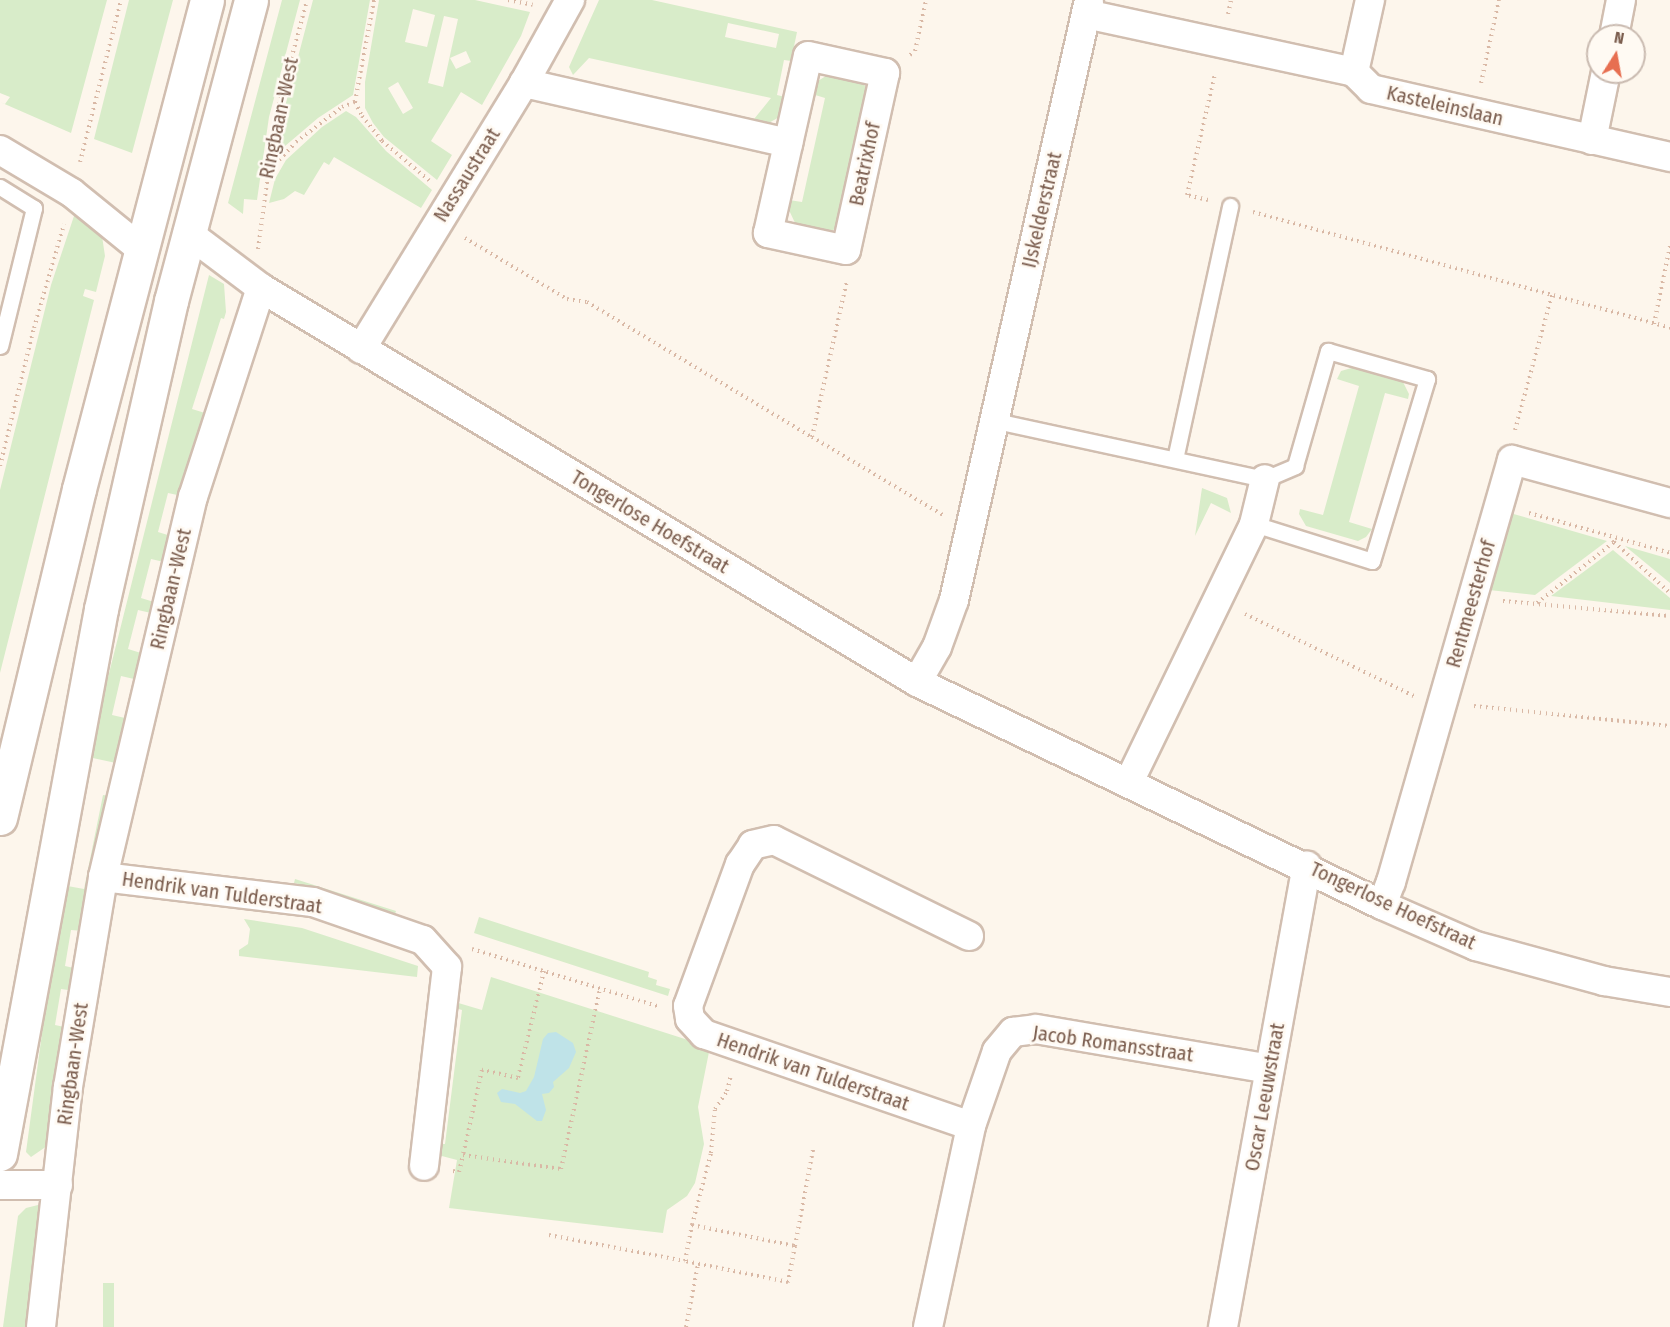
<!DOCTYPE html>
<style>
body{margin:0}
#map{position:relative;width:1670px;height:1327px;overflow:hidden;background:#fdf6ec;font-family:"Fira Sans Condensed",sans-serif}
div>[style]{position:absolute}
.green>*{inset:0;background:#d8ecc9;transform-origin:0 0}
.water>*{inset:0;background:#bfe3e8}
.path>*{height:4px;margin-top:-2px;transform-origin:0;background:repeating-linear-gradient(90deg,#d9b8a5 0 1.5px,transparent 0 6px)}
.roads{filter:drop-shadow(2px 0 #d1beb0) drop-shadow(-2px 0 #d1beb0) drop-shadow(0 2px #d1beb0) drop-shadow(0 -2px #d1beb0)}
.service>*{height:15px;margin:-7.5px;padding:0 7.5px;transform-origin:7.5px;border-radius:7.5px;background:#fff}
.minor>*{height:28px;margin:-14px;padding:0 14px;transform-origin:14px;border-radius:14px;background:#fff}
.secondary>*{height:33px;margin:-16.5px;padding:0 16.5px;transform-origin:16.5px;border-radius:16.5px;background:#fff}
span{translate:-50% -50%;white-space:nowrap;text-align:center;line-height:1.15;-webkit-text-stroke:5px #fffaf3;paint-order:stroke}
.street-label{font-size:20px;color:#7a5c4d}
.north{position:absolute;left:1586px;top:24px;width:60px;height:60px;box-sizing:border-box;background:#fffaf3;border:2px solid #cabbb1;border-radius:50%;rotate:11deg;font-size:16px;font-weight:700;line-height:24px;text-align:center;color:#7a5c4d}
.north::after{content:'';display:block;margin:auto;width:21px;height:27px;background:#e76f51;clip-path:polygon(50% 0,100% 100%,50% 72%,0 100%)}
</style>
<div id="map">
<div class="green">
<div style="clip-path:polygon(0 0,107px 0,71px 133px,0 102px,5px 104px,10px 97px,0 93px)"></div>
<div style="clip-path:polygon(129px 0,173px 0,132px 153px,94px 139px)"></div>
<div style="clip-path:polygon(282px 0,300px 0,269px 117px,257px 200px,244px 199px,243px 214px,228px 203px)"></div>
<div style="clip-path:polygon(313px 0,370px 0,353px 95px,318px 118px,278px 152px,276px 151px,282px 118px)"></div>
<div style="clip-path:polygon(evenodd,379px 0,475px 0,530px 12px,521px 36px,482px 105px,461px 92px,431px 141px,452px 155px,437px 180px,384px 137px,373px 123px,365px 108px,365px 82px,379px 0,413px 9px,435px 15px,427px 47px,405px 42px,413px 9px,379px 0,444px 16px,458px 19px,443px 87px,428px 83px,444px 16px,379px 0,466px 51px,471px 62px,456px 69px,450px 58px,466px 51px,379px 0,398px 82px,413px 108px,403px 114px,388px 88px,398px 82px)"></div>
<div style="clip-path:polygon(evenodd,599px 0,652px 0,797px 32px,791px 61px,784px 60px,777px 95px,789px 98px,783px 115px,765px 125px,750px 124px,771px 98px,589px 58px,573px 75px,569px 67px,599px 0,728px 23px,779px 34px,776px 48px,725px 37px,728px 23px)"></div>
<div style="clip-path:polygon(829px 74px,862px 81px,868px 92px,839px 226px,828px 233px,796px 225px,788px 208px,789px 200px,802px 202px,825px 98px,812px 94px,818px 81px)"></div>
<div style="clip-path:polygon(346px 111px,356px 117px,386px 151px,432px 190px,421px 208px,334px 157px,329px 165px,324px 162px,304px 195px,295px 191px,284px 199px,269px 203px,275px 179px,286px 160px,322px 127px)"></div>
<div style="clip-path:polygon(75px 213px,102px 236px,105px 256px,96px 292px,85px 289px,83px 296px,94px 300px,0 673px,0 490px,51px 285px)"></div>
<div style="clip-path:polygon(209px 275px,224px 284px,226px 312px,224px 319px,221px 318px,192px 409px,205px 413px,182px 496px,168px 493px,158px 532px,171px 536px,164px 562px,151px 559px,141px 598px,154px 602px,151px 613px,138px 610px,128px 649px,141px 653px,134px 679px,121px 676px,112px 715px,125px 718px,116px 763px,88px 757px)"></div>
<div style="clip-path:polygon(1355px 367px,1403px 382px,1409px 394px,1408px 399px,1385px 393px,1349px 522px,1372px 529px,1366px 537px,1358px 541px,1306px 526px,1299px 514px,1300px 509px,1323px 515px,1359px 386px,1337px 379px,1341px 371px)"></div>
<div style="clip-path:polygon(1202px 488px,1227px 498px,1231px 513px,1211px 503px,1195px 536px)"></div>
<div style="clip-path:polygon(1510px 513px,1607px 541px,1535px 595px,1489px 590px)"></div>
<div style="clip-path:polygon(1625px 546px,1670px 559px,1670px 583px)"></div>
<div style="clip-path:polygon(1613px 550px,1670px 598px,1670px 610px,1551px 596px)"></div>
<div style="clip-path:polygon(103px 795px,109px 796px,84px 931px,71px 930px,65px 966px,78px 969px,75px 991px,61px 989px,55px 1025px,69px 1028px,47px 1146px,31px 1157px,26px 1152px,62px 885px,84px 889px)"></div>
<div style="clip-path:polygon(295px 879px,396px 911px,395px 914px,309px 886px,294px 883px)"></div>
<div style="clip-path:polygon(479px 917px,649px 972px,648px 977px,657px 980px,656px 985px,670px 989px,668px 996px,474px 933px)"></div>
<div style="clip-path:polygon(244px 919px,302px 928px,418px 966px,417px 977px,239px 956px,239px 950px,248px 944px,250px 929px)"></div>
<div style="clip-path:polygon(491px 977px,710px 1047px,698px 1107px,704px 1144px,695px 1183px,687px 1196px,667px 1210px,663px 1233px,449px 1208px,457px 1160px,438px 1155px,439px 1144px,445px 1144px,462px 1010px,455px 1008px,455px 1002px,482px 1010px)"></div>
<div style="clip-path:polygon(38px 1205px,40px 1208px,31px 1327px,3px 1327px,18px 1216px,26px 1208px)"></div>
<div style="left:103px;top:1283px;width:11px;height:44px"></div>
</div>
<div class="water">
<div style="clip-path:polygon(556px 1032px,573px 1043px,576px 1052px,569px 1068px,553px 1082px,554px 1087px,549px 1093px,542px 1094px,546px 1110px,542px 1121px,537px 1121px,515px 1104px,501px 1102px,497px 1093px,502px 1089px,520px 1093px,526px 1091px,534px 1077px,543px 1039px,548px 1033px)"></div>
</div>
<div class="path">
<div style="left:508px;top:0;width:25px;rotate:11deg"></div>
<div style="left:1228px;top:14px;width:14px;rotate:-78deg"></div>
<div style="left:910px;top:55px;width:6px;rotate:-39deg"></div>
<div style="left:915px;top:51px;width:52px;rotate:-77.8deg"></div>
<div style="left:1481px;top:83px;width:85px;rotate:-77.8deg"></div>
<div style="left:355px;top:102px;width:16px;rotate:63deg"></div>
<div style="left:362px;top:116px;width:32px;rotate:51deg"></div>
<div style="left:382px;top:141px;width:62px;rotate:39.8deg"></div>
<div style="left:80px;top:162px;width:167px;rotate:-75.8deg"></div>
<div style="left:267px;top:173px;width:42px;rotate:-46.9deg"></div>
<div style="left:296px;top:142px;width:58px;rotate:-37.3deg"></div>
<div style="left:342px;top:107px;width:14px;rotate:-21deg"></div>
<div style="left:355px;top:102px;width:104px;rotate:-79.4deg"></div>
<div style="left:1208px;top:200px;width:22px;rotate:-167deg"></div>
<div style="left:1187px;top:195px;width:124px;rotate:-77deg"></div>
<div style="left:1253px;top:212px;width:433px;rotate:15.5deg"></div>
<div style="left:465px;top:238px;width:119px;rotate:30.9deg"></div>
<div style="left:567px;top:299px;width:20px;rotate:9deg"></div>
<div style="left:587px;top:302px;width:262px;rotate:31deg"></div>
<div style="left:812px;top:437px;width:160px;rotate:-77.4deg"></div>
<div style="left:258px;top:249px;width:134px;rotate:-82.3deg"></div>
<div style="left:276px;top:116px;width:120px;rotate:-75deg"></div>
<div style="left:1654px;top:324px;width:80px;rotate:-78.4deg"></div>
<div style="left:1515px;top:430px;width:140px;rotate:-74.7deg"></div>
<div style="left:812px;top:437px;width:152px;rotate:30.8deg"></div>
<div style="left:0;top:466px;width:142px;rotate:-76.2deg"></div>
<div style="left:34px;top:328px;width:108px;rotate:-73.9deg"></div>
<div style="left:1529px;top:513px;width:147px;rotate:15.8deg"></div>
<div style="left:1614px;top:542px;width:76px;rotate:42.3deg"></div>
<div style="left:1503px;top:601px;width:168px;rotate:5.1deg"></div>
<div style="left:1537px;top:603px;width:98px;rotate:-38.4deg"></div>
<div style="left:1614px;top:542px;width:4px;rotate:-76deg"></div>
<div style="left:1245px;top:614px;width:188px;rotate:25.9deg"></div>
<div style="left:1474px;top:706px;width:197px;rotate:5.8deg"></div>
<div style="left:472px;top:949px;width:194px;rotate:17.1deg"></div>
<div style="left:544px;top:971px;width:110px;rotate:103.7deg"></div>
<div style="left:518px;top:1078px;width:37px;rotate:-167deg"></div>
<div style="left:482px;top:1070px;width:87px;rotate:102.6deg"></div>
<div style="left:463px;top:1155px;width:99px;rotate:8.1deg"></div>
<div style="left:561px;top:1169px;width:184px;rotate:-77.8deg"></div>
<div style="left:453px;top:1171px;width:6px;rotate:9deg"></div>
<div style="left:459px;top:1172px;width:17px;rotate:-77deg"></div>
<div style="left:692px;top:1225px;width:105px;rotate:11.5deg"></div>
<div style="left:795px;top:1246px;width:37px;rotate:101deg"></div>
<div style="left:788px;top:1282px;width:105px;rotate:-168.5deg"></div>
<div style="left:685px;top:1261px;width:37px;rotate:-79deg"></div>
<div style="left:692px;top:1225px;width:74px;rotate:-75.2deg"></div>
<div style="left:711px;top:1153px;width:44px;rotate:-84.8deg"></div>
<div style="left:715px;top:1109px;width:22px;rotate:-56deg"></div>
<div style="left:727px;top:1091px;width:16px;rotate:-76deg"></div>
<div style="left:549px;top:1235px;width:138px;rotate:10.8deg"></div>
<div style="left:795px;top:1246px;width:98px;rotate:-79.4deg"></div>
<div style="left:686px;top:1327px;width:64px;rotate:-79.2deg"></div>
</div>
<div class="roads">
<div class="service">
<div style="left:0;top:187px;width:40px;rotate:32deg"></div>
<div style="left:34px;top:208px;width:142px;rotate:103.8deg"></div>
<div style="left:996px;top:421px;width:275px;rotate:12.2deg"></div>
<div style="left:1265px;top:479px;width:33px;rotate:-23deg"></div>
<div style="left:1295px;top:466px;width:120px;rotate:-74deg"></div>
<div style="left:1328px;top:351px;width:103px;rotate:15.8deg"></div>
<div style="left:1427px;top:379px;width:190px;rotate:106.8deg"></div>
<div style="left:1372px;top:561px;width:124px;rotate:-162.6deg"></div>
<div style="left:1175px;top:459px;width:259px;rotate:-77.7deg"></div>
</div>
<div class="minor">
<div style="left:1086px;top:14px;width:274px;rotate:12.2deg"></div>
<div style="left:1354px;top:72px;width:24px;rotate:45deg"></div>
<div style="left:1371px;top:89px;width:307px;rotate:12.8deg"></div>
<div style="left:1614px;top:36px;width:37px;rotate:-79deg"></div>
<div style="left:808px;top:56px;width:79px;rotate:12.4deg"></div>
<div style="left:885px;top:73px;width:181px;rotate:102.4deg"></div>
<div style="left:846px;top:250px;width:80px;rotate:-167.7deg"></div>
<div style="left:768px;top:233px;width:181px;rotate:-77.3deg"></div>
<div style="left:1354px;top:72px;width:74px;rotate:-77.5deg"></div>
<div style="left:524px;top:83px;width:271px;rotate:12.8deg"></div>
<div style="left:1592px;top:140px;width:69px;rotate:-78.4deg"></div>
<div style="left:0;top:150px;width:84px;rotate:30.8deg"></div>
<div style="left:72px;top:193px;width:89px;rotate:39.1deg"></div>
<div style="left:188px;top:233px;width:91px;rotate:37deg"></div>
<div style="left:261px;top:288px;width:765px;rotate:30.99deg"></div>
<div style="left:917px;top:682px;width:516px;rotate:25.62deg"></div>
<div style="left:1382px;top:905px;width:103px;rotate:23.6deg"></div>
<div style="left:1476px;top:946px;width:133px;rotate:15.3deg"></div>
<div style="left:1604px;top:981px;width:67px;rotate:9.5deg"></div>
<div style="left:361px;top:349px;width:312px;rotate:-58.5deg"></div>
<div style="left:524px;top:83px;width:95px;rotate:-61deg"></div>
<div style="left:917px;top:682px;width:40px;rotate:-60.3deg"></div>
<div style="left:937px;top:647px;width:50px;rotate:-70.1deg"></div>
<div style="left:954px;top:600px;width:615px;rotate:-77.32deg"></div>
<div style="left:1129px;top:782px;width:287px;rotate:-64.1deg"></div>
<div style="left:1254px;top:524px;width:46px;rotate:-76.3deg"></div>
<div style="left:103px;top:877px;width:211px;rotate:6.8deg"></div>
<div style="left:313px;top:902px;width:116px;rotate:19.1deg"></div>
<div style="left:423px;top:940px;width:36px;rotate:48deg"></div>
<div style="left:447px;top:967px;width:200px;rotate:96.6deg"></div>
<div style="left:1382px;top:905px;width:25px;rotate:-69deg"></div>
<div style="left:1391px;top:882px;width:439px;rotate:-74deg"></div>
<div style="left:1512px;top:460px;width:164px;rotate:15.2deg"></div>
<div style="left:969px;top:936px;width:217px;rotate:-153.8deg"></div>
<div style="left:774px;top:840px;width:22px;rotate:167deg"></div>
<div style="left:753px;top:845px;width:23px;rotate:124deg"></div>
<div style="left:740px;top:864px;width:151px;rotate:110.1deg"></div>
<div style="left:688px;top:1006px;width:13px;rotate:81deg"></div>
<div style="left:690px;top:1019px;width:21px;rotate:47deg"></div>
<div style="left:704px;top:1034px;width:282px;rotate:19deg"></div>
<div style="left:0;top:1185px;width:58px"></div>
<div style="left:41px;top:1327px;width:242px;rotate:-83.6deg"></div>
<div style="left:68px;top:1087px;width:213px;rotate:-80.5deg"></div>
<div style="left:103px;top:877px;width:391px;rotate:-76.7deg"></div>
<div style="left:193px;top:497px;width:220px;rotate:-72deg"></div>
<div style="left:928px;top:1327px;width:206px;rotate:-77.9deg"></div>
<div style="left:971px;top:1126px;width:79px;rotate:-70.9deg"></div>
<div style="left:997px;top:1051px;width:25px;rotate:-50deg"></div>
<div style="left:1013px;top:1032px;width:23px;rotate:-7deg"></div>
<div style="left:1036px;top:1029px;width:236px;rotate:9.7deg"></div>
<div style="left:1223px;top:1327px;width:469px;rotate:-79.7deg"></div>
</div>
<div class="secondary">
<div style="left:0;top:818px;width:338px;rotate:-76.5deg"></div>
<div style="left:79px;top:489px;width:505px;rotate:-75.33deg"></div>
<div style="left:0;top:1154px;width:554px;rotate:-79.5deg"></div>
<div style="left:101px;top:609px;width:316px;rotate:-77.2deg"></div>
<div style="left:171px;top:301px;width:311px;rotate:-75.1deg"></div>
</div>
</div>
<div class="street-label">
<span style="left:1445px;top:106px;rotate:13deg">Kasteleinslaan</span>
<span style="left:279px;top:118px;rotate:-78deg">Ringbaan-West</span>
<span style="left:865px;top:164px;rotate:-78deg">Beatrixhof</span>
<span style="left:467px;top:175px;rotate:-58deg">Nassaustraat</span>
<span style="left:1042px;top:210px;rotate:-77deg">IJskelderstraat</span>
<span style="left:650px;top:522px;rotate:31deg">Tongerlose Hoefstraat</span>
<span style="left:171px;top:589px;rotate:-77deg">Ringbaan-West</span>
<span style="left:1471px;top:604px;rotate:-74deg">Rentmeesterhof</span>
<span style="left:222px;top:893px;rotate:8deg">Hendrik van Tulderstraat</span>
<span style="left:1393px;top:906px;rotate:25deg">Tongerlose Hoefstraat</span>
<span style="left:1113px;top:1044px;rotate:8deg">Jacob Romansstraat</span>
<span style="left:73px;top:1064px;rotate:-82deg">Ringbaan-West</span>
<span style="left:813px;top:1072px;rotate:19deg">Hendrik van Tulderstraat</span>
<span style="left:1265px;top:1097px;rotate:-80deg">Oscar Leeuwstraat</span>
</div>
<div class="north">N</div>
</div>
